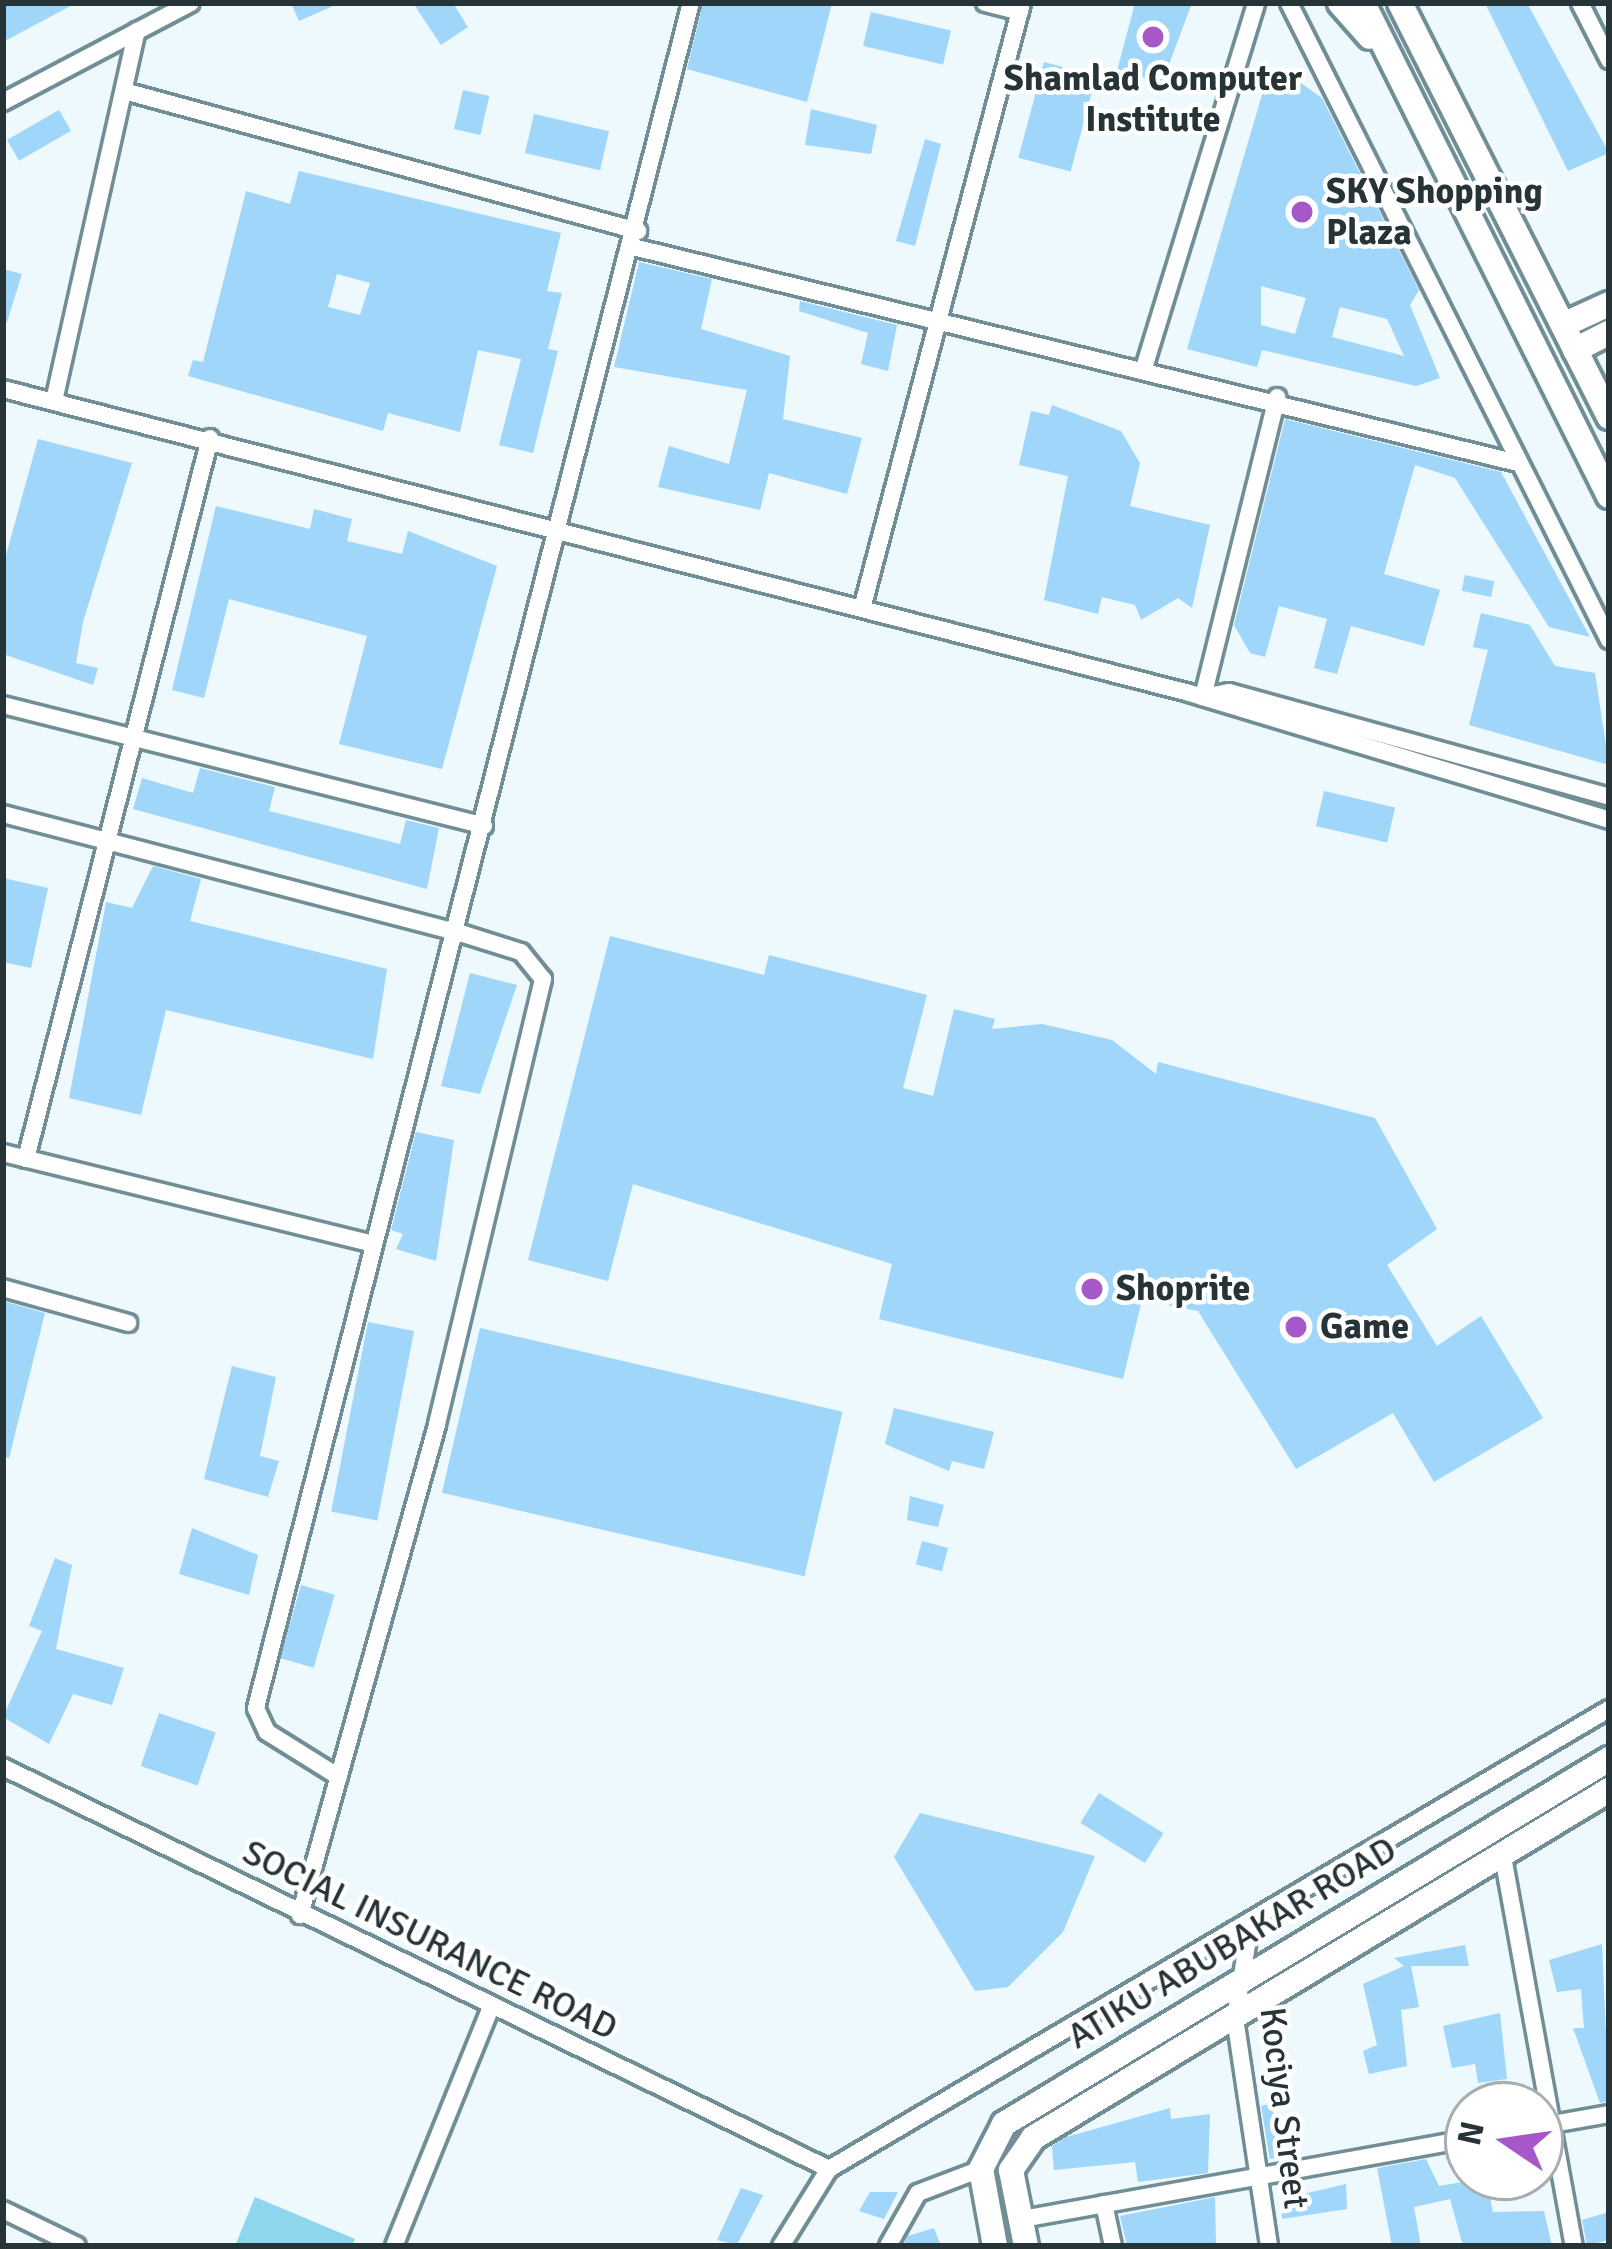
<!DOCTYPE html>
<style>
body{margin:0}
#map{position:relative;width:1612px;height:2249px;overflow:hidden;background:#edf9fd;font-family:Signika,sans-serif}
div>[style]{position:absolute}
.green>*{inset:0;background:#8dd6ec}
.building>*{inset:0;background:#9fd6fa;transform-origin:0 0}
.roads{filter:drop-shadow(3px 0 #718e97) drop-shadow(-3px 0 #718e97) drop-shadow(0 3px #718e97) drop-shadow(0 -3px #718e97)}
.street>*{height:16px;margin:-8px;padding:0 8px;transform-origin:8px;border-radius:8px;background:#fff}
.secondary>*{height:24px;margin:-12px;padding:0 12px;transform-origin:12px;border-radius:12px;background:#fff}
.dots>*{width:33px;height:33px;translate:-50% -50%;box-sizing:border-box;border:6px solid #fff;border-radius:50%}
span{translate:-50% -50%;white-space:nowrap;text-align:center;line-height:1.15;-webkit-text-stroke:9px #fff;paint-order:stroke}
.poi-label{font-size:36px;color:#263337;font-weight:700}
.left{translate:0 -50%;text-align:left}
.street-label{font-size:36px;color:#263337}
.frame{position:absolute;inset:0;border:6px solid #263337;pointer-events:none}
.north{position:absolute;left:1444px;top:2081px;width:120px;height:120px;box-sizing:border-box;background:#fff;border:3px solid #a8adaf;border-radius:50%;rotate:283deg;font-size:33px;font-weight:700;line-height:48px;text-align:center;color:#263337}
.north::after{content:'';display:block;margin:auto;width:42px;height:54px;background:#a658c9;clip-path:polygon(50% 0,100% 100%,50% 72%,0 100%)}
</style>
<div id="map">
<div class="green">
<div style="clip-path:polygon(255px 2197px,355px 2239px,352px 2246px,235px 2246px)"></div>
</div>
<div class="building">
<div style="clip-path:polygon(3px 3px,76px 3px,3px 42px)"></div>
<div style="clip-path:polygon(291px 3px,340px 3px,299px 21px)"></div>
<div style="clip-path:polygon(413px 3px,453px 3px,468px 27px,441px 45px)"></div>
<div style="clip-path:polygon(703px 3px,832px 3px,807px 102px,687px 69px)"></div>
<div style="clip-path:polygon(1135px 3px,1192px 3px,1162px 83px,1117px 71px)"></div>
<div style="clip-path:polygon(1485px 3px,1527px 3px,1609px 153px,1568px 171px)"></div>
<div style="left:871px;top:12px;width:82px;height:35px;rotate:13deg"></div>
<div style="left:1044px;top:62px;width:54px;height:99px;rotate:15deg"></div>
<div style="clip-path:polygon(evenodd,1284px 71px,1322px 98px,1419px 290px,1410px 305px,1440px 378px,1416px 386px,1262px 350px,1257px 367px,1187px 349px,1267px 78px,1284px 71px,1261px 286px,1306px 298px,1295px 334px,1261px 325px,1261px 286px,1284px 71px,1340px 307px,1387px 319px,1404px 356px,1332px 337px,1340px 307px)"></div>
<div style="left:463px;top:90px;width:27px;height:40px;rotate:13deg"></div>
<div style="clip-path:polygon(811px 109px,877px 125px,871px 154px,805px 145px)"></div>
<div style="left:59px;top:110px;width:24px;height:60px;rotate:60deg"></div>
<div style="left:534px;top:114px;width:77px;height:40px;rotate:13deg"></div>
<div style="clip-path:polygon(925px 139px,941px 144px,915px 246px,896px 241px)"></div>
<div style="clip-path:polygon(evenodd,299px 171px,561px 233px,547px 291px,562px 293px,548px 349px,558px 351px,533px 453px,499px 445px,521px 359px,478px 350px,460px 432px,388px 413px,383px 431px,188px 376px,193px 360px,203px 362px,246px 191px,290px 204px,299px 171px,337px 274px,370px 283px,360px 315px,328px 307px,337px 274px)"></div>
<div style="clip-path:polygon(639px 262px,712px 279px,701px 329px,790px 356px,783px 419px,862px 438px,847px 494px,769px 473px,760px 510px,658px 487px,669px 446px,729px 464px,747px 390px,614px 367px)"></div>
<div style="clip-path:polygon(3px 269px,22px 274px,7px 322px,3px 322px)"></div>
<div style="clip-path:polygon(800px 301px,897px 325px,888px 371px,861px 364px,868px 333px,799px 311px)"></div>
<div style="clip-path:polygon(1052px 405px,1121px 431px,1140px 463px,1130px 506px,1210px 525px,1192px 608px,1178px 598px,1141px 620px,1135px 605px,1102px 597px,1098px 614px,1044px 600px,1068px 476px,1019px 465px,1031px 411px,1049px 415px)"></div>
<div style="clip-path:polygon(1285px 419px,1501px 472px,1590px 637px,1549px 627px,1455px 478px,1415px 465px,1384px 574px,1440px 590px,1424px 646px,1351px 626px,1337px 674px,1314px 668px,1327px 619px,1279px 606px,1265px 657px,1250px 653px,1234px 625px)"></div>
<div style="clip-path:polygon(38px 439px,132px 463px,83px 622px,76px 663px,98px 668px,93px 685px,3px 654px,3px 566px)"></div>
<div style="clip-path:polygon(216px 506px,310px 529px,314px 509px,352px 519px,347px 541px,402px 554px,408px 531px,497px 566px,442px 769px,339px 744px,367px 636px,229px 599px,204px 698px,172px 690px)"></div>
<div style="left:1465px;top:575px;width:30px;height:16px;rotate:12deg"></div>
<div style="clip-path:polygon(1481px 613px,1530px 625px,1555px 666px,1595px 673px,1609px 765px,1469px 725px,1488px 650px,1473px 647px)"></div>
<div style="clip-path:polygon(200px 768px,275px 787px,269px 811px,400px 844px,406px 820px,439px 828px,427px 889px,133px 809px,142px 778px,193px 793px)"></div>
<div style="left:1324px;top:791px;width:73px;height:36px;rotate:13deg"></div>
<div style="clip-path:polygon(153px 866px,201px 879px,190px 921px,387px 969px,373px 1059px,166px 1010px,141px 1115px,69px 1098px,106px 902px,132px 908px)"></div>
<div style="clip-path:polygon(3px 878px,48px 888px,31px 968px,3px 962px)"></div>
<div style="clip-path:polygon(610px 936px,764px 975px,769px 955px,927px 995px,903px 1088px,933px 1096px,954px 1009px,995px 1019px,992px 1029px,1042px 1024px,1112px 1040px,1156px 1074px,1158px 1062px,1375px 1118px,1437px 1229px,1387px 1265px,1437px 1346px,1481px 1316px,1543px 1418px,1434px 1482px,1393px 1413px,1296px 1469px,1198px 1311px,1142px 1300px,1123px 1379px,879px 1319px,892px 1264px,633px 1184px,608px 1281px,528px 1260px)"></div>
<div style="clip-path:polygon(470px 973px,517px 985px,480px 1094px,441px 1086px)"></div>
<div style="clip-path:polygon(416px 1132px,454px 1140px,436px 1261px,396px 1249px,403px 1234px,391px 1230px)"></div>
<div style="clip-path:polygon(3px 1301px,45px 1313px,9px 1458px,3px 1457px)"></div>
<div style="left:368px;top:1322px;width:47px;height:193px;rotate:11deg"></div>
<div style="left:480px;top:1328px;width:372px;height:169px;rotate:13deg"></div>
<div style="clip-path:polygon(232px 1366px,276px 1377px,260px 1456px,279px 1461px,268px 1497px,204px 1479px)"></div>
<div style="clip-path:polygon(894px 1408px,994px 1432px,984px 1469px,952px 1461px,949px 1471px,885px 1444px)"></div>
<div style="clip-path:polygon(910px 1496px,944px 1505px,938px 1527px,907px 1520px)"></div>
<div style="clip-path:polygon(192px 1528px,258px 1555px,249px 1595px,179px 1574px)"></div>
<div style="left:922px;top:1541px;width:27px;height:24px;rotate:15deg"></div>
<div style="clip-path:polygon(55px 1558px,72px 1565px,56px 1649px,124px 1668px,112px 1705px,73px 1694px,49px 1744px,3px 1717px,42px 1631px,29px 1626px)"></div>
<div style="left:301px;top:1585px;width:35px;height:76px;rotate:16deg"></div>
<div style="left:159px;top:1713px;width:60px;height:56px;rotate:19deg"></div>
<div style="left:1099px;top:1793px;width:76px;height:35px;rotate:32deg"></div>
<div style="clip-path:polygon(920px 1813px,1095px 1856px,1063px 1932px,1008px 1987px,975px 1991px,894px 1857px)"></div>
<div style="clip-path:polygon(1602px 1944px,1609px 2101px,1600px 2103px,1573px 2028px,1584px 2028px,1581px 1989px,1557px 1992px,1549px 1960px)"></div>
<div style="clip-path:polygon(1465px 1945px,1469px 1966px,1411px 1966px,1419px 2007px,1401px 2010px,1407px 2066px,1369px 2074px,1363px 2051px,1377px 2045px,1363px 1984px,1404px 1966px,1394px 1958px)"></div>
<div style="clip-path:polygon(1500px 2013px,1507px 2079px,1478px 2083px,1475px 2064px,1452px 2068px,1443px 2026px)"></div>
<div style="left:1272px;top:2104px;width:54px;height:11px;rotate:81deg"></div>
<div style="clip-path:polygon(1170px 2108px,1171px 2119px,1210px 2114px,1208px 2173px,1138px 2182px,1135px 2162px,1054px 2170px,1052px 2146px,1066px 2137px)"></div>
<div style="clip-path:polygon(1426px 2159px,1439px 2186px,1486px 2178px,1493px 2212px,1544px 2211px,1552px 2246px,1463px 2246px,1450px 2199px,1414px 2207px,1421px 2246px,1392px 2246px,1377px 2168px)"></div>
<div style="clip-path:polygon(1346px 2184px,1347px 2209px,1282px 2219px,1282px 2199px)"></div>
<div style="clip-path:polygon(741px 2188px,763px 2195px,737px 2245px,717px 2240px)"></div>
<div style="clip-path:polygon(870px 2192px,898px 2192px,884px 2219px,859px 2211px)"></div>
<div style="clip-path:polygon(1215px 2197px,1216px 2246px,1127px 2246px,1120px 2216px)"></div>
<div style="clip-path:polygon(1609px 2212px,1609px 2240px,1587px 2245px,1582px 2220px)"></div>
<div style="clip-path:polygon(934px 2228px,941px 2246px,903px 2246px,908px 2236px)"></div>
</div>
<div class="roads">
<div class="street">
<div style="left:985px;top:3px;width:36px;rotate:14deg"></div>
<div style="left:1289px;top:3px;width:713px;rotate:63.33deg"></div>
<div style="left:1580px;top:3px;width:64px;rotate:63deg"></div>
<div style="left:124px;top:91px;width:533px;rotate:15.24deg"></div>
<div style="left:3px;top:102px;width:212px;rotate:-27.8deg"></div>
<div style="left:633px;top:247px;width:911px;rotate:13.72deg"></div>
<div style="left:1144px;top:368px;width:382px;rotate:-72.9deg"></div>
<div style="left:3px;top:389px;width:1221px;rotate:14.37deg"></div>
<div style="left:1186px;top:692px;width:442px;rotate:16.8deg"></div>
<div style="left:54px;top:401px;width:379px;rotate:-77.4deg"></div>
<div style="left:863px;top:605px;width:623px;rotate:-75.2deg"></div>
<div style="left:1203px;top:697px;width:26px;rotate:-11deg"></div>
<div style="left:1229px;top:692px;width:394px;rotate:15.4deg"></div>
<div style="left:1203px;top:697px;width:309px;rotate:-76.1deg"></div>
<div style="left:3px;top:705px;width:496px;rotate:14.1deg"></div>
<div style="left:3px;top:814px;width:469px;rotate:14.6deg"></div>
<div style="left:457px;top:932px;width:67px;rotate:17.4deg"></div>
<div style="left:521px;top:952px;width:35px;rotate:51deg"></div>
<div style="left:543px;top:979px;width:458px;rotate:103.4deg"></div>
<div style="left:437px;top:1425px;width:509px;rotate:105.62deg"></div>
<div style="left:3px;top:1153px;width:381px;rotate:13.8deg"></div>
<div style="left:26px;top:1159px;width:744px;rotate:-75.68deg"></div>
<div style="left:3px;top:1288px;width:130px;rotate:15.6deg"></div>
<div style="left:3px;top:1767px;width:919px;rotate:25.95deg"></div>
<div style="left:339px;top:1777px;width:85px;rotate:-148deg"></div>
<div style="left:267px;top:1732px;width:26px;rotate:-115deg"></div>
<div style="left:256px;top:1708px;width:1760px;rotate:-75.69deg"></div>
<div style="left:1502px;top:1851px;width:402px;rotate:79.7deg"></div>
<div style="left:1250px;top:1927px;width:92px;rotate:99.4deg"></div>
<div style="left:1235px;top:2018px;width:231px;rotate:81.5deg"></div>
<div style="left:1541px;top:2126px;width:69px;rotate:-10deg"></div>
<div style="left:1104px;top:2204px;width:43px;rotate:77.9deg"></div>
<div style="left:3px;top:2210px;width:82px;rotate:25.9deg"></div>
<div style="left:1017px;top:2220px;width:458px;rotate:-10.2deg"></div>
<div style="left:394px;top:2246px;width:258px;rotate:-67.9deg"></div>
<div style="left:781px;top:2246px;width:91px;rotate:-58.1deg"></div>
<div style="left:829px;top:2169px;width:906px;rotate:-30.53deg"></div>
<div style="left:888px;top:2246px;width:61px;rotate:-60.5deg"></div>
<div style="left:918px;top:2193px;width:67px;rotate:-20.9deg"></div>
</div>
<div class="secondary">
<div style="left:1340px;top:3px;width:45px;rotate:48.6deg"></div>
<div style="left:1363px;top:3px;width:551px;rotate:63.48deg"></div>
<div style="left:1400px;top:3px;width:464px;rotate:63.2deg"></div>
<div style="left:1563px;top:325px;width:51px;rotate:-24.5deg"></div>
<div style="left:1575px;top:350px;width:38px;rotate:-27deg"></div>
<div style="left:995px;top:2246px;width:78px;rotate:-100.3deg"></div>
<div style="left:981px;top:2169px;width:51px;rotate:-62.9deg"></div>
<div style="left:1004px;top:2124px;width:707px;rotate:-31.1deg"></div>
<div style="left:1026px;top:2246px;width:77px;rotate:-101.2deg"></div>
<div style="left:1011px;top:2170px;width:39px;rotate:-55deg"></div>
<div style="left:1033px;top:2138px;width:673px;rotate:-31.14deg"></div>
</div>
</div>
<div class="dots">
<div style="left:1153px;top:37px;background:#a658c9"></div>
<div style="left:1302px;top:212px;background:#a658c9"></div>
<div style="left:1092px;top:1289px;background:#a658c9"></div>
<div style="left:1296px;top:1327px;background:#a658c9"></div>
</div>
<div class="poi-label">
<span style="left:1153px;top:99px">Shamlad Computer<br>Institute</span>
<span class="left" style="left:1326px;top:212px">SKY Shopping<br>Plaza</span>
<span class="left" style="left:1116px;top:1289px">Shoprite</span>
<span class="left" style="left:1320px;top:1327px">Game</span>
</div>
<div class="street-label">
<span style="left:430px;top:1940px;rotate:26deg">SOCIAL INSURANCE ROAD</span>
<span style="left:1232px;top:1943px;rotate:-31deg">ATIKU ABUBAKAR ROAD</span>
<span style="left:1284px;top:2108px;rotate:83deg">Kociya Street</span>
</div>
<div class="frame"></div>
<div class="north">N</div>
</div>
